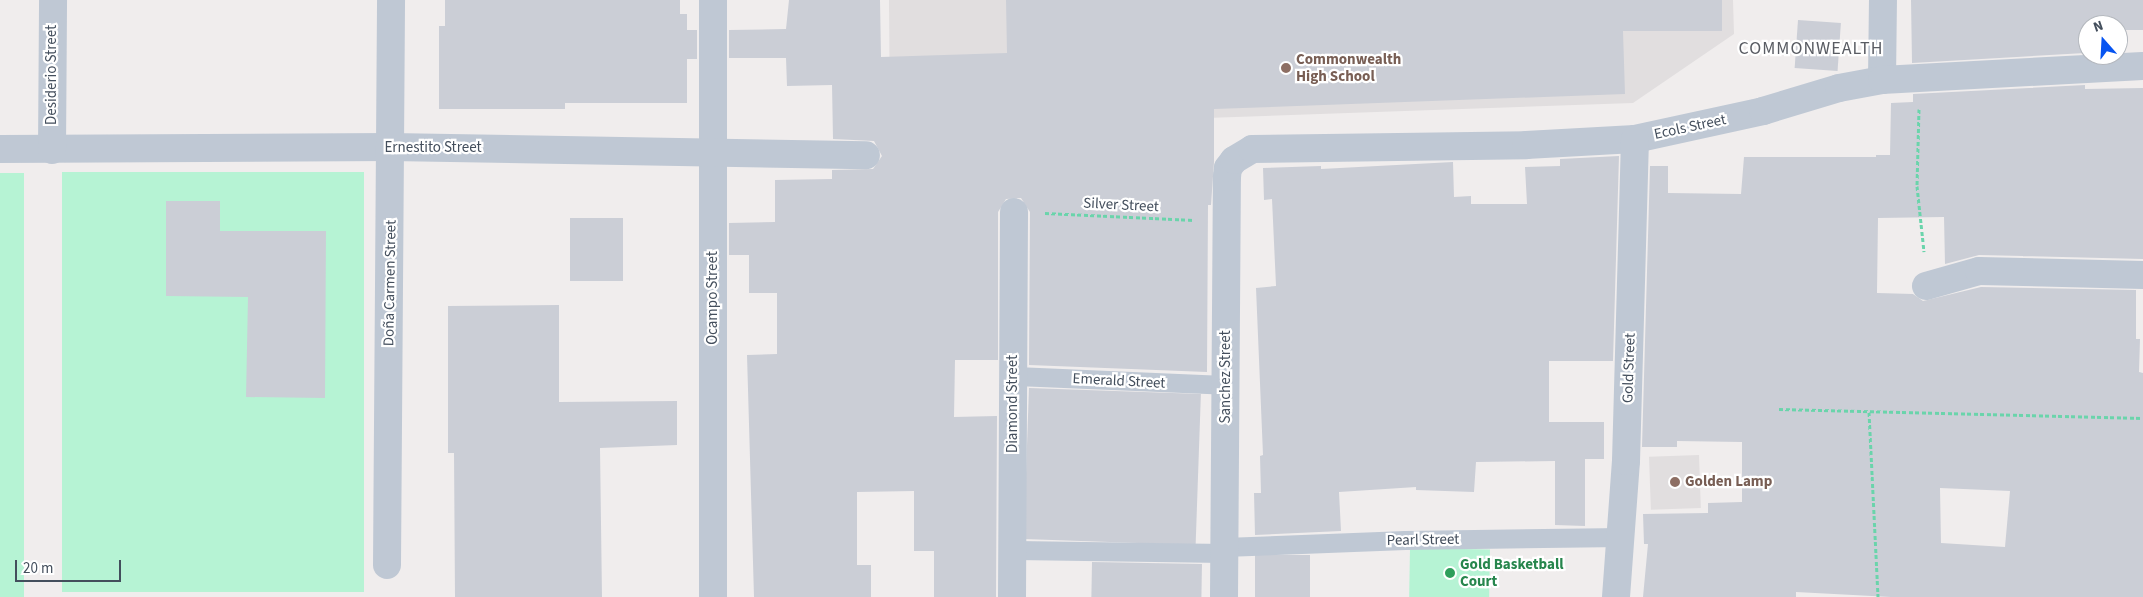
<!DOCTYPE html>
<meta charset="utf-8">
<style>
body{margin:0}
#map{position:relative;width:2143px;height:597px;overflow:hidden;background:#f0eded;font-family:"Source Sans 3",sans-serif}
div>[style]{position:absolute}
.education>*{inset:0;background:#e1dedf;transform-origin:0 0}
.green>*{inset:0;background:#b6f3d4;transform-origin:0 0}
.building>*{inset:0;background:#cbced6;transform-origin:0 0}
.path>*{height:3px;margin-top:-1.5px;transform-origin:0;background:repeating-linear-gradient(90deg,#6ad4ab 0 4px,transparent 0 6.5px)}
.lane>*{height:19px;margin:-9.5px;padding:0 9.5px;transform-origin:9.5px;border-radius:9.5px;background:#bfc8d4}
.street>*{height:28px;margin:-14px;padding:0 14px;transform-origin:14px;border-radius:14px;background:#bfc8d4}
.dots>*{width:14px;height:14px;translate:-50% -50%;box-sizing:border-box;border:2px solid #fff;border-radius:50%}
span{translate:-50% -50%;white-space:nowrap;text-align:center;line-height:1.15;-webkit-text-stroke:4.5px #fff;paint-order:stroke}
.education-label{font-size:15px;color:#785e54;font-weight:700}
.left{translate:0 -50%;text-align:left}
.street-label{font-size:15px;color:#434e5c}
.leisure-label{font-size:15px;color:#27864d;font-weight:700}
.quarter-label{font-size:18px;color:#595c63;letter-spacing:1px}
.north{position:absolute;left:2078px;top:15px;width:50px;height:50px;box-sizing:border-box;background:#fff;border:1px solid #b4b8be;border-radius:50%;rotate:341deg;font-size:14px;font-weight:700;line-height:20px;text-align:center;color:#434e5c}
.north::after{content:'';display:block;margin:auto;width:18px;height:22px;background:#0654f1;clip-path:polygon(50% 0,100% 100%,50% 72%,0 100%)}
.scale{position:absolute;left:15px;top:560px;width:106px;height:22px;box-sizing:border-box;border:2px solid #434e5c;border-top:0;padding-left:6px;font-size:15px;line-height:18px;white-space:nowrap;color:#434e5c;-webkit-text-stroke:4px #fff;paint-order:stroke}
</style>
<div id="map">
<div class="education">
<div style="clip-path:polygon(889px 0,1733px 0,1734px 34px,1633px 103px,890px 129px)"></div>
<div style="left:1699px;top:455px;width:53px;height:50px;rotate:88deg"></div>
</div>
<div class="green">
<div style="left:364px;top:172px;width:420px;height:302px;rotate:90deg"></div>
<div style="left:0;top:173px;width:24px;height:424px"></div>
<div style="left:1410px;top:548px;width:80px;height:49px;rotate:1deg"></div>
</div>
<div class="building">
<div style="clip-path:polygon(445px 0,680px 0,680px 14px,687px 14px,687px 30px,697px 30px,697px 59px,687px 59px,687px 103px,565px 103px,565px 109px,439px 109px,439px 26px,445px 26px)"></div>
<div style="clip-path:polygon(789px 0,880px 0,881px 57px,1007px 53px,1006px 0,1722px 0,1722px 31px,1623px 31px,1625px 94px,1214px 109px,1214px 162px,1211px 205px,1208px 205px,1207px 372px,1029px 365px,1030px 212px,1021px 198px,1006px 199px,998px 212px,998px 360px,955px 360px,954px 417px,997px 416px,996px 597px,934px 597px,934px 551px,914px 551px,914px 491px,857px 492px,857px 565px,871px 565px,871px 597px,754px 597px,747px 355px,777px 354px,777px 293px,749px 293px,749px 255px,729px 255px,729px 223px,775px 222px,775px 180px,832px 179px,832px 170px,873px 169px,882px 156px,874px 141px,833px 139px,832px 85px,787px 86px,786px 58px,729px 58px,729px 30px,786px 29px)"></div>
<div style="clip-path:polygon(1911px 0,2143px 0,2143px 30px,2118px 30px,2118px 25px,2088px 25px,2088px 31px,2085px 31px,2085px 53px,1912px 63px)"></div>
<div style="left:1798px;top:20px;width:43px;height:48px;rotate:4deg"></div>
<div style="clip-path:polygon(evenodd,2085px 85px,2085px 89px,2143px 88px,2143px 259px,1979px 255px,1945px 264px,1944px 217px,1878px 218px,1877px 293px,1913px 294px,1923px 301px,1981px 287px,2136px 290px,2136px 339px,2140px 339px,2139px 372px,2143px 373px,2143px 597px,1891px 597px,1796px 592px,1796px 597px,1643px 597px,1648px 544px,1644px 544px,1643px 514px,1708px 513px,1708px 503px,1742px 502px,1742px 442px,1677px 441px,1677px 447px,1642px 447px,1650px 166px,1668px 166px,1668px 193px,1741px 194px,1744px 157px,1876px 157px,1876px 155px,1890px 155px,1891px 103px,1913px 102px,1913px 94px,2085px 85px,1940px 488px,2010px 491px,2005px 547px,1941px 543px,1940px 488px)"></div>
<div style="clip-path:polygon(1619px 156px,1613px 361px,1549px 361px,1549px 422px,1604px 422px,1604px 459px,1585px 459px,1585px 526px,1555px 525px,1555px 461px,1476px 462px,1474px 492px,1416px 490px,1416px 487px,1339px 492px,1341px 531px,1255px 535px,1254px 493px,1261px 493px,1260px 456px,1263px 455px,1256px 288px,1276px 286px,1272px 199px,1264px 200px,1263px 168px,1321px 166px,1321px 169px,1453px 162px,1454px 197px,1471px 196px,1471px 204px,1527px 204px,1525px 167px,1560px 166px,1560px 159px)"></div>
<div style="clip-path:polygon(166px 201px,220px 201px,220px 231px,326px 231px,325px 398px,246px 397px,248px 297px,166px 296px)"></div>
<div style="left:570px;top:218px;width:53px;height:63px"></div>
<div style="clip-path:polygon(559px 305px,559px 402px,677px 401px,677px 445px,600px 448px,602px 597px,455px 597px,454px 453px,448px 453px,448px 306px)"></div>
<div style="left:1029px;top:388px;width:172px;height:151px;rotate:2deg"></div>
<div style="left:1310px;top:555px;width:42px;height:55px;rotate:90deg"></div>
<div style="left:1092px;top:562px;width:110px;height:35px;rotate:1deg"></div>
</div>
<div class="path">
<div style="left:1919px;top:109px;width:77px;rotate:91.5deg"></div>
<div style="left:1917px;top:186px;width:66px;rotate:83.9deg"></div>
<div style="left:1045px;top:213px;width:149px;rotate:2.7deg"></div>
<div style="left:1779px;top:409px;width:364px;rotate:1.4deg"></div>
<div style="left:1869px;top:412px;width:185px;rotate:87.2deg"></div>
</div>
<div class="lane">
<div style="left:1013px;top:376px;width:212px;rotate:2.4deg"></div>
<div style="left:1224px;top:547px;width:181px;rotate:-2.2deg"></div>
<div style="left:1405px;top:540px;width:217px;rotate:-0.8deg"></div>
<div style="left:1012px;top:550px;width:212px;rotate:0.8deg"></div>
</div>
<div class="street">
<div style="left:713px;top:0;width:597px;rotate:90deg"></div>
<div style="left:1882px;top:80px;width:80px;rotate:-89.3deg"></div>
<div style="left:0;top:149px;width:391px;rotate:-0.3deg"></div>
<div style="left:391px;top:147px;width:475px;rotate:1deg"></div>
<div style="left:52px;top:150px;width:150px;rotate:-89.6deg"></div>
<div style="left:1926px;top:286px;width:55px;rotate:-15.8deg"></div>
<div style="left:1979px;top:271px;width:164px;rotate:1.4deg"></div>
<div style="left:387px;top:565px;width:565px;rotate:-89.59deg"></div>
<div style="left:1012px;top:597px;width:385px;rotate:-89.7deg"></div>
<div style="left:1224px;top:597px;width:420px;rotate:-89.6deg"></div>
<div style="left:1227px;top:177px;width:9px;rotate:-84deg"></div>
<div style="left:1228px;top:168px;width:10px;rotate:-53deg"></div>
<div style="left:1234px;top:160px;width:21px;rotate:-31deg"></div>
<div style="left:1252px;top:149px;width:274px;rotate:-0.8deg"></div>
<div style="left:1526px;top:145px;width:109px;rotate:-3.2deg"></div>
<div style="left:1635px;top:139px;width:131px;rotate:-12.3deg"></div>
<div style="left:1763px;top:111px;width:79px;rotate:-16.8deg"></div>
<div style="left:1839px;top:88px;width:44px;rotate:-10.5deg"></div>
<div style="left:1882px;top:80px;width:261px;rotate:-3.1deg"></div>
<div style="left:1616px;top:597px;width:136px;rotate:-85.8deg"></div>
<div style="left:1626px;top:461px;width:322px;rotate:-88.4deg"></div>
</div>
<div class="dots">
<div style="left:1286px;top:68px;background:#8d6e63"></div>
<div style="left:1675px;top:482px;background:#8d6e63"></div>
<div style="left:1450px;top:573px;background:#2e9e5b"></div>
</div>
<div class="education-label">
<span class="left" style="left:1296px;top:68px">Commonwealth<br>High School</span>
<span class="left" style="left:1685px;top:482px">Golden Lamp</span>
</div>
<div class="street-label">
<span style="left:52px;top:75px;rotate:-90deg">Desiderio Street</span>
<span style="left:1690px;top:127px;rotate:-12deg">Ecols Street</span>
<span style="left:433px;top:148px">Ernestito Street</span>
<span style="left:1121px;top:205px;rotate:3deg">Silver Street</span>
<span style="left:390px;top:283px;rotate:-89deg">Doña Carmen Street</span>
<span style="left:713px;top:298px;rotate:-90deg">Ocampo Street</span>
<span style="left:1629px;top:368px;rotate:-88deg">Gold Street</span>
<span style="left:1226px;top:377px;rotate:-90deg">Sanchez Street</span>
<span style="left:1119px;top:381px;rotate:3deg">Emerald Street</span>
<span style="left:1013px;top:404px;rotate:-90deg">Diamond Street</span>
<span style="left:1423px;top:540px;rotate:-1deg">Pearl Street</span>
</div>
<div class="leisure-label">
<span class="left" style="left:1460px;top:573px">Gold Basketball<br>Court</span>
</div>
<div class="quarter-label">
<span style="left:1811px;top:49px">COMMONWEALTH</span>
</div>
<div class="north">N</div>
<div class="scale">20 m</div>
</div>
